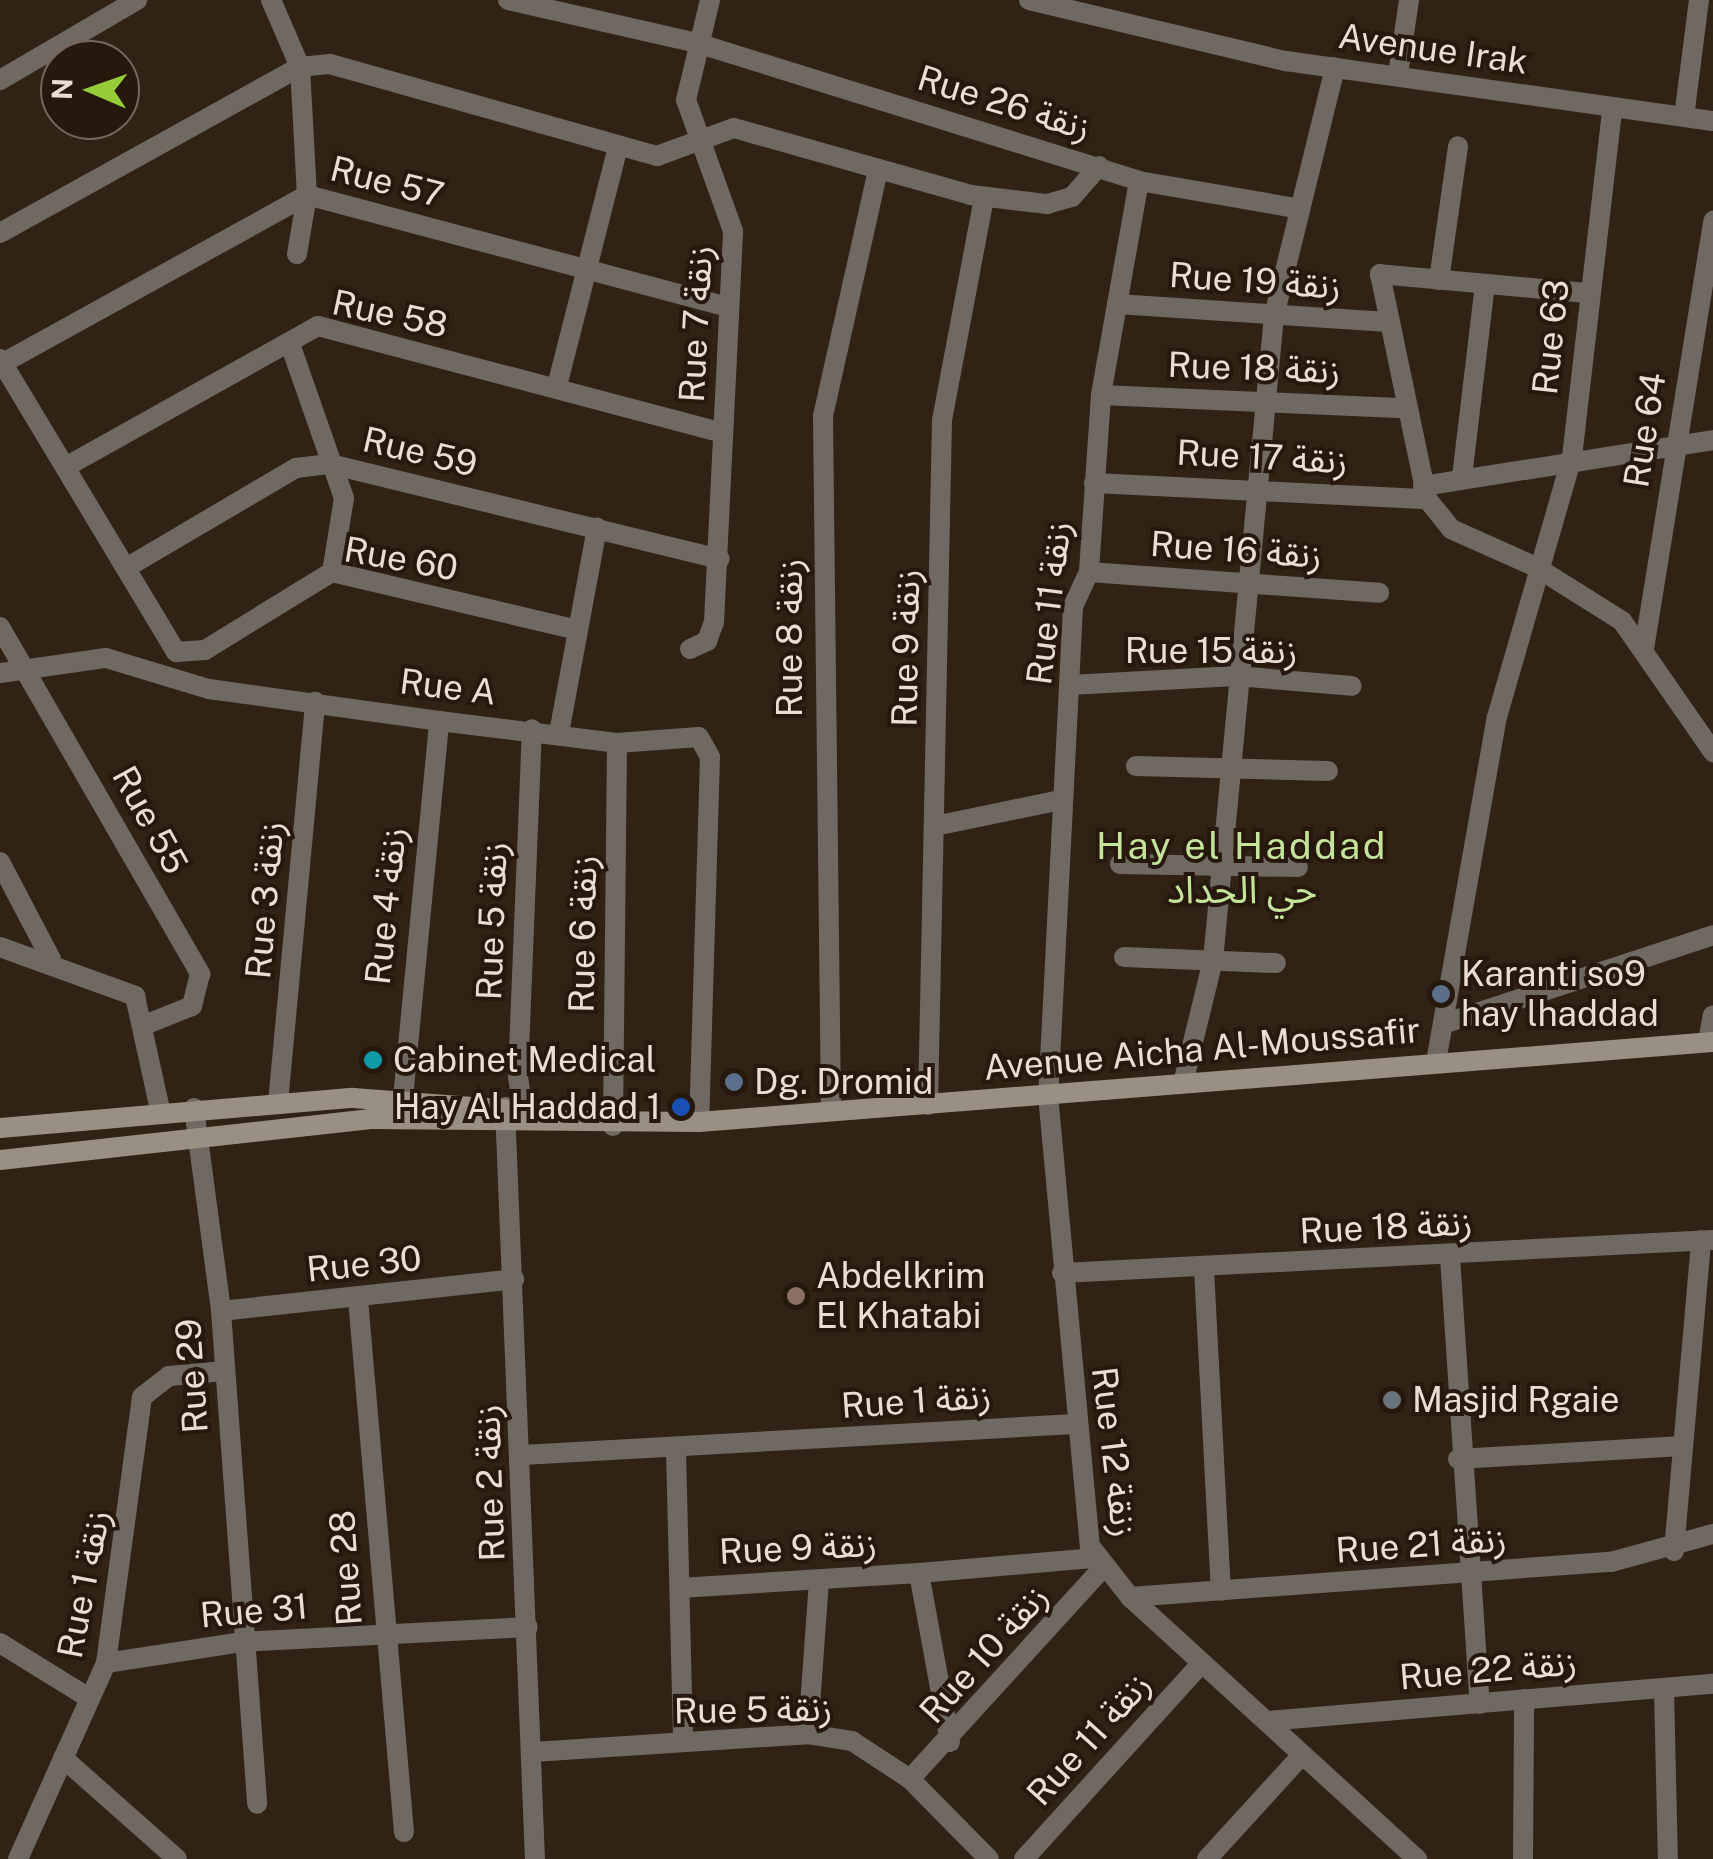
<!DOCTYPE html>
<meta charset="utf-8">
<style>
body{margin:0}
#map{position:relative;width:1713px;height:1859px;overflow:hidden;background:#312216;font-family:"Public Sans","Noto Sans Arabic",sans-serif}
div>[style]{position:absolute}
.street>*{height:20px;margin:-10px;padding:0 10px;transform-origin:10px;border-radius:10px;background:#6f6962}
.secondary>*{height:20px;margin:-10px;padding:0 10px;transform-origin:10px;border-radius:10px;background:#998f83}
.dots>*{width:28px;height:28px;translate:-50% -50%;box-sizing:border-box;border:5px solid #27180d;border-radius:50%}
span{translate:-50% -50%;white-space:nowrap;text-align:center;line-height:1.15;-webkit-text-stroke:8px #27180d;paint-order:stroke}
.street-label{font-size:35px;color:#e9ded6}
.poi-label{font-size:35px;color:#e9ded6}
.left{translate:0 -50%;text-align:left}
.right{translate:-100% -50%;text-align:right}
.neighbourhood-label{font-size:38px;color:#c4e39b;letter-spacing:2.5px}
.north{position:absolute;left:40px;top:40px;width:100px;height:100px;box-sizing:border-box;background:#27180d;border:2px solid #75675d;border-radius:50%;rotate:272deg;font-size:28px;font-weight:700;line-height:40px;text-align:center;color:#e9ded6}
.north::after{content:'';display:block;margin:auto;width:35px;height:45px;background:#97cc39;clip-path:polygon(50% 0,100% 100%,50% 72%,0 100%)}
</style>
<div id="map">
<div class="street">
<div style="left:271px;top:0;width:73px;rotate:66.6deg"></div>
<div style="left:300px;top:67px;width:128px;rotate:86.9deg"></div>
<div style="left:307px;top:195px;width:60px;rotate:99.6deg"></div>
<div style="left:508px;top:0;width:194px;rotate:12.8deg"></div>
<div style="left:697px;top:43px;width:463px;rotate:17.3deg"></div>
<div style="left:1139px;top:181px;width:159px;rotate:9.8deg"></div>
<div style="left:1029px;top:0;width:264px;rotate:13.4deg"></div>
<div style="left:1286px;top:61px;width:431px;rotate:8deg"></div>
<div style="left:1398px;top:74px;width:75px;rotate:-81.5deg"></div>
<div style="left:0;top:80px;width:159px;rotate:-30.3deg"></div>
<div style="left:1684px;top:117px;width:118px;rotate:-82.7deg"></div>
<div style="left:1139px;top:181px;width:217px;rotate:100.1deg"></div>
<div style="left:1101px;top:395px;width:177px;rotate:93.9deg"></div>
<div style="left:1089px;top:572px;width:38px;rotate:115deg"></div>
<div style="left:1073px;top:607px;width:489px;rotate:92.9deg"></div>
<div style="left:1048px;top:1095px;width:453px;rotate:84.7deg"></div>
<div style="left:1090px;top:1546px;width:65px;rotate:51.9deg"></div>
<div style="left:1130px;top:1597px;width:389px;rotate:42.4deg"></div>
<div style="left:0;top:233px;width:343px;rotate:-29deg"></div>
<div style="left:300px;top:67px;width:30px;rotate:-6deg"></div>
<div style="left:330px;top:64px;width:340px;rotate:15.7deg"></div>
<div style="left:657px;top:156px;width:82px;rotate:-20deg"></div>
<div style="left:734px;top:128px;width:246px;rotate:15.8deg"></div>
<div style="left:971px;top:195px;width:77px;rotate:6.8deg"></div>
<div style="left:1047px;top:204px;width:26px;rotate:-16deg"></div>
<div style="left:1072px;top:197px;width:41px;rotate:-48.9deg"></div>
<div style="left:1439px;top:280px;width:135px;rotate:-81.9deg"></div>
<div style="left:1587px;top:293px;width:208px;rotate:-174.8deg"></div>
<div style="left:1380px;top:274px;width:230px;rotate:78.2deg"></div>
<div style="left:1427px;top:499px;width:38px;rotate:51deg"></div>
<div style="left:1451px;top:529px;width:93px;rotate:24.1deg"></div>
<div style="left:1536px;top:567px;width:102px;rotate:32.1deg"></div>
<div style="left:1622px;top:621px;width:160px;rotate:55.2deg"></div>
<div style="left:1117px;top:304px;width:272px;rotate:3.8deg"></div>
<div style="left:290px;top:344px;width:163px;rotate:70.7deg"></div>
<div style="left:344px;top:498px;width:75px;rotate:99.2deg"></div>
<div style="left:0;top:359px;width:342px;rotate:59deg"></div>
<div style="left:3px;top:363px;width:347px;rotate:-28.9deg"></div>
<div style="left:307px;top:195px;width:436px;rotate:14.9deg"></div>
<div style="left:557px;top:386px;width:247px;rotate:-75.7deg"></div>
<div style="left:1101px;top:395px;width:303px;rotate:2.5deg"></div>
<div style="left:69px;top:465px;width:285px;rotate:-29.2deg"></div>
<div style="left:318px;top:326px;width:419px;rotate:14.8deg"></div>
<div style="left:1462px;top:477px;width:193px;rotate:-83.2deg"></div>
<div style="left:1094px;top:483px;width:333px;rotate:2.8deg"></div>
<div style="left:1423px;top:486px;width:294px;rotate:-9deg"></div>
<div style="left:126px;top:568px;width:197px;rotate:-30.5deg"></div>
<div style="left:296px;top:468px;width:34px;rotate:-7deg"></div>
<div style="left:330px;top:464px;width:401px;rotate:13.7deg"></div>
<div style="left:1089px;top:572px;width:291px;rotate:4.1deg"></div>
<div style="left:0;top:627px;width:401px;rotate:60deg"></div>
<div style="left:200px;top:974px;width:33px;rotate:104deg"></div>
<div style="left:192px;top:1006px;width:48px;rotate:158.2deg"></div>
<div style="left:690px;top:649px;width:19px;rotate:-25deg"></div>
<div style="left:707px;top:641px;width:20px;rotate:-70deg"></div>
<div style="left:714px;top:622px;width:391px;rotate:-87.2deg"></div>
<div style="left:733px;top:231px;width:139px;rotate:-109.7deg"></div>
<div style="left:686px;top:100px;width:103px;rotate:-76.5deg"></div>
<div style="left:1644px;top:649px;width:434px;rotate:-80.8deg"></div>
<div style="left:176px;top:652px;width:29px;rotate:-4deg"></div>
<div style="left:205px;top:650px;width:149px;rotate:-31.6deg"></div>
<div style="left:332px;top:572px;width:248px;rotate:13.3deg"></div>
<div style="left:0;top:673px;width:107px;rotate:-8.1deg"></div>
<div style="left:106px;top:658px;width:108px;rotate:16.8deg"></div>
<div style="left:209px;top:689px;width:232px;rotate:7.9deg"></div>
<div style="left:439px;top:721px;width:179px;rotate:7deg"></div>
<div style="left:617px;top:743px;width:82px;rotate:-4.2deg"></div>
<div style="left:699px;top:737px;width:23px;rotate:61deg"></div>
<div style="left:710px;top:757px;width:365px;rotate:91.7deg"></div>
<div style="left:1070px;top:685px;width:166px;rotate:-3.1deg"></div>
<div style="left:1236px;top:676px;width:116px;rotate:4.9deg"></div>
<div style="left:559px;top:733px;width:209px;rotate:-79.5deg"></div>
<div style="left:1136px;top:766px;width:192px;rotate:1.5deg"></div>
<div style="left:935px;top:826px;width:129px;rotate:-11.7deg"></div>
<div style="left:0;top:862px;width:110px;rotate:62.3deg"></div>
<div style="left:1120px;top:864px;width:178px;rotate:1deg"></div>
<div style="left:0;top:947px;width:144px;rotate:19.9deg"></div>
<div style="left:135px;top:996px;width:117px;rotate:77.6deg"></div>
<div style="left:1124px;top:957px;width:152px;rotate:2.3deg"></div>
<div style="left:1443px;top:1024px;width:284px;rotate:-18.2deg"></div>
<div style="left:1708px;top:1042px;width:27px;rotate:-80deg"></div>
<div style="left:1436px;top:1062px;width:350px;rotate:-80deg"></div>
<div style="left:1497px;top:717px;width:271px;rotate:-73.9deg"></div>
<div style="left:1572px;top:457px;width:350px;rotate:-83.4deg"></div>
<div style="left:1184px;top:1079px;width:122px;rotate:-76.3deg"></div>
<div style="left:1213px;top:960px;width:647px;rotate:-84.59deg"></div>
<div style="left:1274px;top:316px;width:256px;rotate:-76.2deg"></div>
<div style="left:403px;top:1098px;width:379px;rotate:-84.5deg"></div>
<div style="left:278px;top:1103px;width:403px;rotate:-84.7deg"></div>
<div style="left:928px;top:1105px;width:685px;rotate:-88.83deg"></div>
<div style="left:942px;top:420px;width:227px;rotate:-79.3deg"></div>
<div style="left:505px;top:1107px;width:753px;rotate:87.72deg"></div>
<div style="left:194px;top:1108px;width:205px;rotate:82.4deg"></div>
<div style="left:221px;top:1311px;width:494px;rotate:85.8deg"></div>
<div style="left:831px;top:1111px;width:695px;rotate:-90.66deg"></div>
<div style="left:823px;top:416px;width:252px;rotate:-77.4deg"></div>
<div style="left:524px;top:1115px;width:39px;rotate:-99deg"></div>
<div style="left:518px;top:1076px;width:347px;rotate:-87.7deg"></div>
<div style="left:613px;top:1126px;width:383px;rotate:-89.4deg"></div>
<div style="left:1450px;top:1257px;width:448px;rotate:86.2deg"></div>
<div style="left:1204px;top:1269px;width:322px;rotate:87deg"></div>
<div style="left:1062px;top:1273px;width:652px;rotate:-2.9deg"></div>
<div style="left:358px;top:1299px;width:535px;rotate:85.07deg"></div>
<div style="left:221px;top:1311px;width:295px;rotate:-6.2deg"></div>
<div style="left:676px;top:1450px;width:291px;rotate:88.6deg"></div>
<div style="left:522px;top:1455px;width:553px;rotate:-3.21deg"></div>
<div style="left:1458px;top:1459px;width:225px;rotate:-3.3deg"></div>
<div style="left:1674px;top:1551px;width:312px;rotate:-85deg"></div>
<div style="left:680px;top:1588px;width:239px;rotate:-3.6deg"></div>
<div style="left:1130px;top:1597px;width:482px;rotate:-4.2deg"></div>
<div style="left:1611px;top:1562px;width:106px;rotate:-15.4deg"></div>
<div style="left:0;top:1643px;width:105px;rotate:31.7deg"></div>
<div style="left:106px;top:1663px;width:137px;rotate:-8.8deg"></div>
<div style="left:241px;top:1642px;width:287px;rotate:-3deg"></div>
<div style="left:1664px;top:1689px;width:170px;rotate:88.7deg"></div>
<div style="left:1268px;top:1721px;width:447px;rotate:-4.8deg"></div>
<div style="left:808px;top:1734px;width:155px;rotate:-85.9deg"></div>
<div style="left:950px;top:1742px;width:172px;rotate:-100.4deg"></div>
<div style="left:919px;top:1573px;width:177px;rotate:-4.9deg"></div>
<div style="left:533px;top:1752px;width:276px;rotate:-3.7deg"></div>
<div style="left:808px;top:1734px;width:45px;rotate:9deg"></div>
<div style="left:852px;top:1741px;width:69px;rotate:33.2deg"></div>
<div style="left:910px;top:1779px;width:112px;rotate:45.4deg"></div>
<div style="left:63px;top:1758px;width:152px;rotate:41.5deg"></div>
<div style="left:910px;top:1779px;width:285px;rotate:-47.6deg"></div>
<div style="left:18px;top:1859px;width:215px;rotate:-65.8deg"></div>
<div style="left:106px;top:1663px;width:268px;rotate:-82.3deg"></div>
<div style="left:142px;top:1397px;width:34px;rotate:-38deg"></div>
<div style="left:169px;top:1376px;width:55px;rotate:-5.2deg"></div>
<div style="left:1024px;top:1859px;width:265px;rotate:-47.8deg"></div>
<div style="left:1207px;top:1859px;width:141px;rotate:-47.6deg"></div>
<div style="left:1523px;top:1859px;width:160px;rotate:-89.6deg"></div>
</div>
<div class="secondary">
<div style="left:0;top:1128px;width:354px;rotate:-4.9deg"></div>
<div style="left:353px;top:1098px;width:159px;rotate:4.3deg"></div>
<div style="left:0;top:1160px;width:371px;rotate:-6.3deg"></div>
<div style="left:369px;top:1119px;width:330px;rotate:0.5deg"></div>
<div style="left:699px;top:1122px;width:1017px;rotate:-4.51deg"></div>
</div>
<div class="dots">
<div style="left:1441px;top:994px;background:#5c6f8a"></div>
<div style="left:373px;top:1060px;background:#0f9aa8"></div>
<div style="left:734px;top:1082px;background:#5c6f8a"></div>
<div style="left:681px;top:1107px;background:#1a4fb4"></div>
<div style="left:796px;top:1296px;background:#8d6e63"></div>
<div style="left:1392px;top:1400px;background:#6b7280"></div>
</div>
<div class="street-label">
<span style="left:1433px;top:49px;rotate:8deg">Avenue Irak</span>
<span style="left:1004px;top:103px;rotate:17deg">Rue 26 زنقة</span>
<span style="left:387px;top:182px;rotate:14deg">Rue 57</span>
<span style="left:1255px;top:281px;rotate:4deg">Rue 19 زنقة</span>
<span style="left:390px;top:314px;rotate:12deg">Rue 58</span>
<span style="left:696px;top:324px;rotate:-87deg">Rue 7 زنقة</span>
<span style="left:1551px;top:337px;rotate:-84deg">Rue 63</span>
<span style="left:1254px;top:368px;rotate:2deg">Rue 18 زنقة</span>
<span style="left:1645px;top:430px;rotate:-81deg">Rue 64</span>
<span style="left:420px;top:452px;rotate:13deg">Rue 59</span>
<span style="left:1262px;top:457px;rotate:3deg">Rue 17 زنقة</span>
<span style="left:1236px;top:550px;rotate:4deg">Rue 16 زنقة</span>
<span style="left:401px;top:559px;rotate:10deg">Rue 60</span>
<span style="left:1049px;top:603px;rotate:-83deg">Rue 11 زنقة</span>
<span style="left:790px;top:638px;rotate:-90deg">Rue 8 زنقة</span>
<span style="left:906px;top:648px;rotate:-89deg">Rue 9 زنقة</span>
<span style="left:1211px;top:651px">Rue 15 زنقة</span>
<span style="left:448px;top:687px;rotate:7deg">Rue A</span>
<span style="left:150px;top:820px;rotate:61deg">Rue 55</span>
<span style="left:265px;top:900px;rotate:-85deg">Rue 3 زنقة</span>
<span style="left:386px;top:906px;rotate:-84deg">Rue 4 زنقة</span>
<span style="left:492px;top:921px;rotate:-88deg">Rue 5 زنقة</span>
<span style="left:583px;top:934px;rotate:-89deg">Rue 6 زنقة</span>
<span style="left:1202px;top:1049px;rotate:-5deg">Avenue Aicha Al-Moussafir</span>
<span style="left:1386px;top:1227px;rotate:-3deg">Rue 18 زنقة</span>
<span style="left:364px;top:1264px;rotate:-6deg">Rue 30</span>
<span style="left:192px;top:1376px;rotate:-94deg">Rue 29</span>
<span style="left:916px;top:1401px;rotate:-4deg">Rue 1 زنقة</span>
<span style="left:1114px;top:1452px;rotate:83deg">Rue 12 زنقة</span>
<span style="left:490px;top:1483px;rotate:-92deg">Rue 2 زنقة</span>
<span style="left:1421px;top:1545px;rotate:-4deg">Rue 21 زنقة</span>
<span style="left:798px;top:1548px;rotate:-3deg">Rue 9 زنقة</span>
<span style="left:346px;top:1568px;rotate:-94deg">Rue 28</span>
<span style="left:84px;top:1584px;rotate:-79deg">Rue 1 زنقة</span>
<span style="left:254px;top:1611px;rotate:-5deg">Rue 31</span>
<span style="left:984px;top:1654px;rotate:-48deg">Rue 10 زنقة</span>
<span style="left:1488px;top:1670px;rotate:-5deg">Rue 22 زنقة</span>
<span style="left:753px;top:1710px;rotate:-1deg">Rue 5 زنقة</span>
<span style="left:1089px;top:1739px;rotate:-48deg">Rue 11 زنقة</span>
</div>
<div class="poi-label">
<span class="left" style="left:1461px;top:994px">Karanti so9<br>hay lhaddad</span>
<span class="left" style="left:393px;top:1060px">Cabinet Medical</span>
<span class="left" style="left:754px;top:1082px">Dg. Dromid</span>
<span class="right" style="left:661px;top:1107px">Hay Al Haddad 1</span>
<span class="left" style="left:816px;top:1296px">Abdelkrim<br>El Khatabi</span>
<span class="left" style="left:1412px;top:1400px">Masjid Rgaie</span>
</div>
<div class="neighbourhood-label">
<span style="left:1242px;top:868px">Hay el Haddad<br>حي الحداد</span>
</div>
<div class="north">N</div>
</div>
